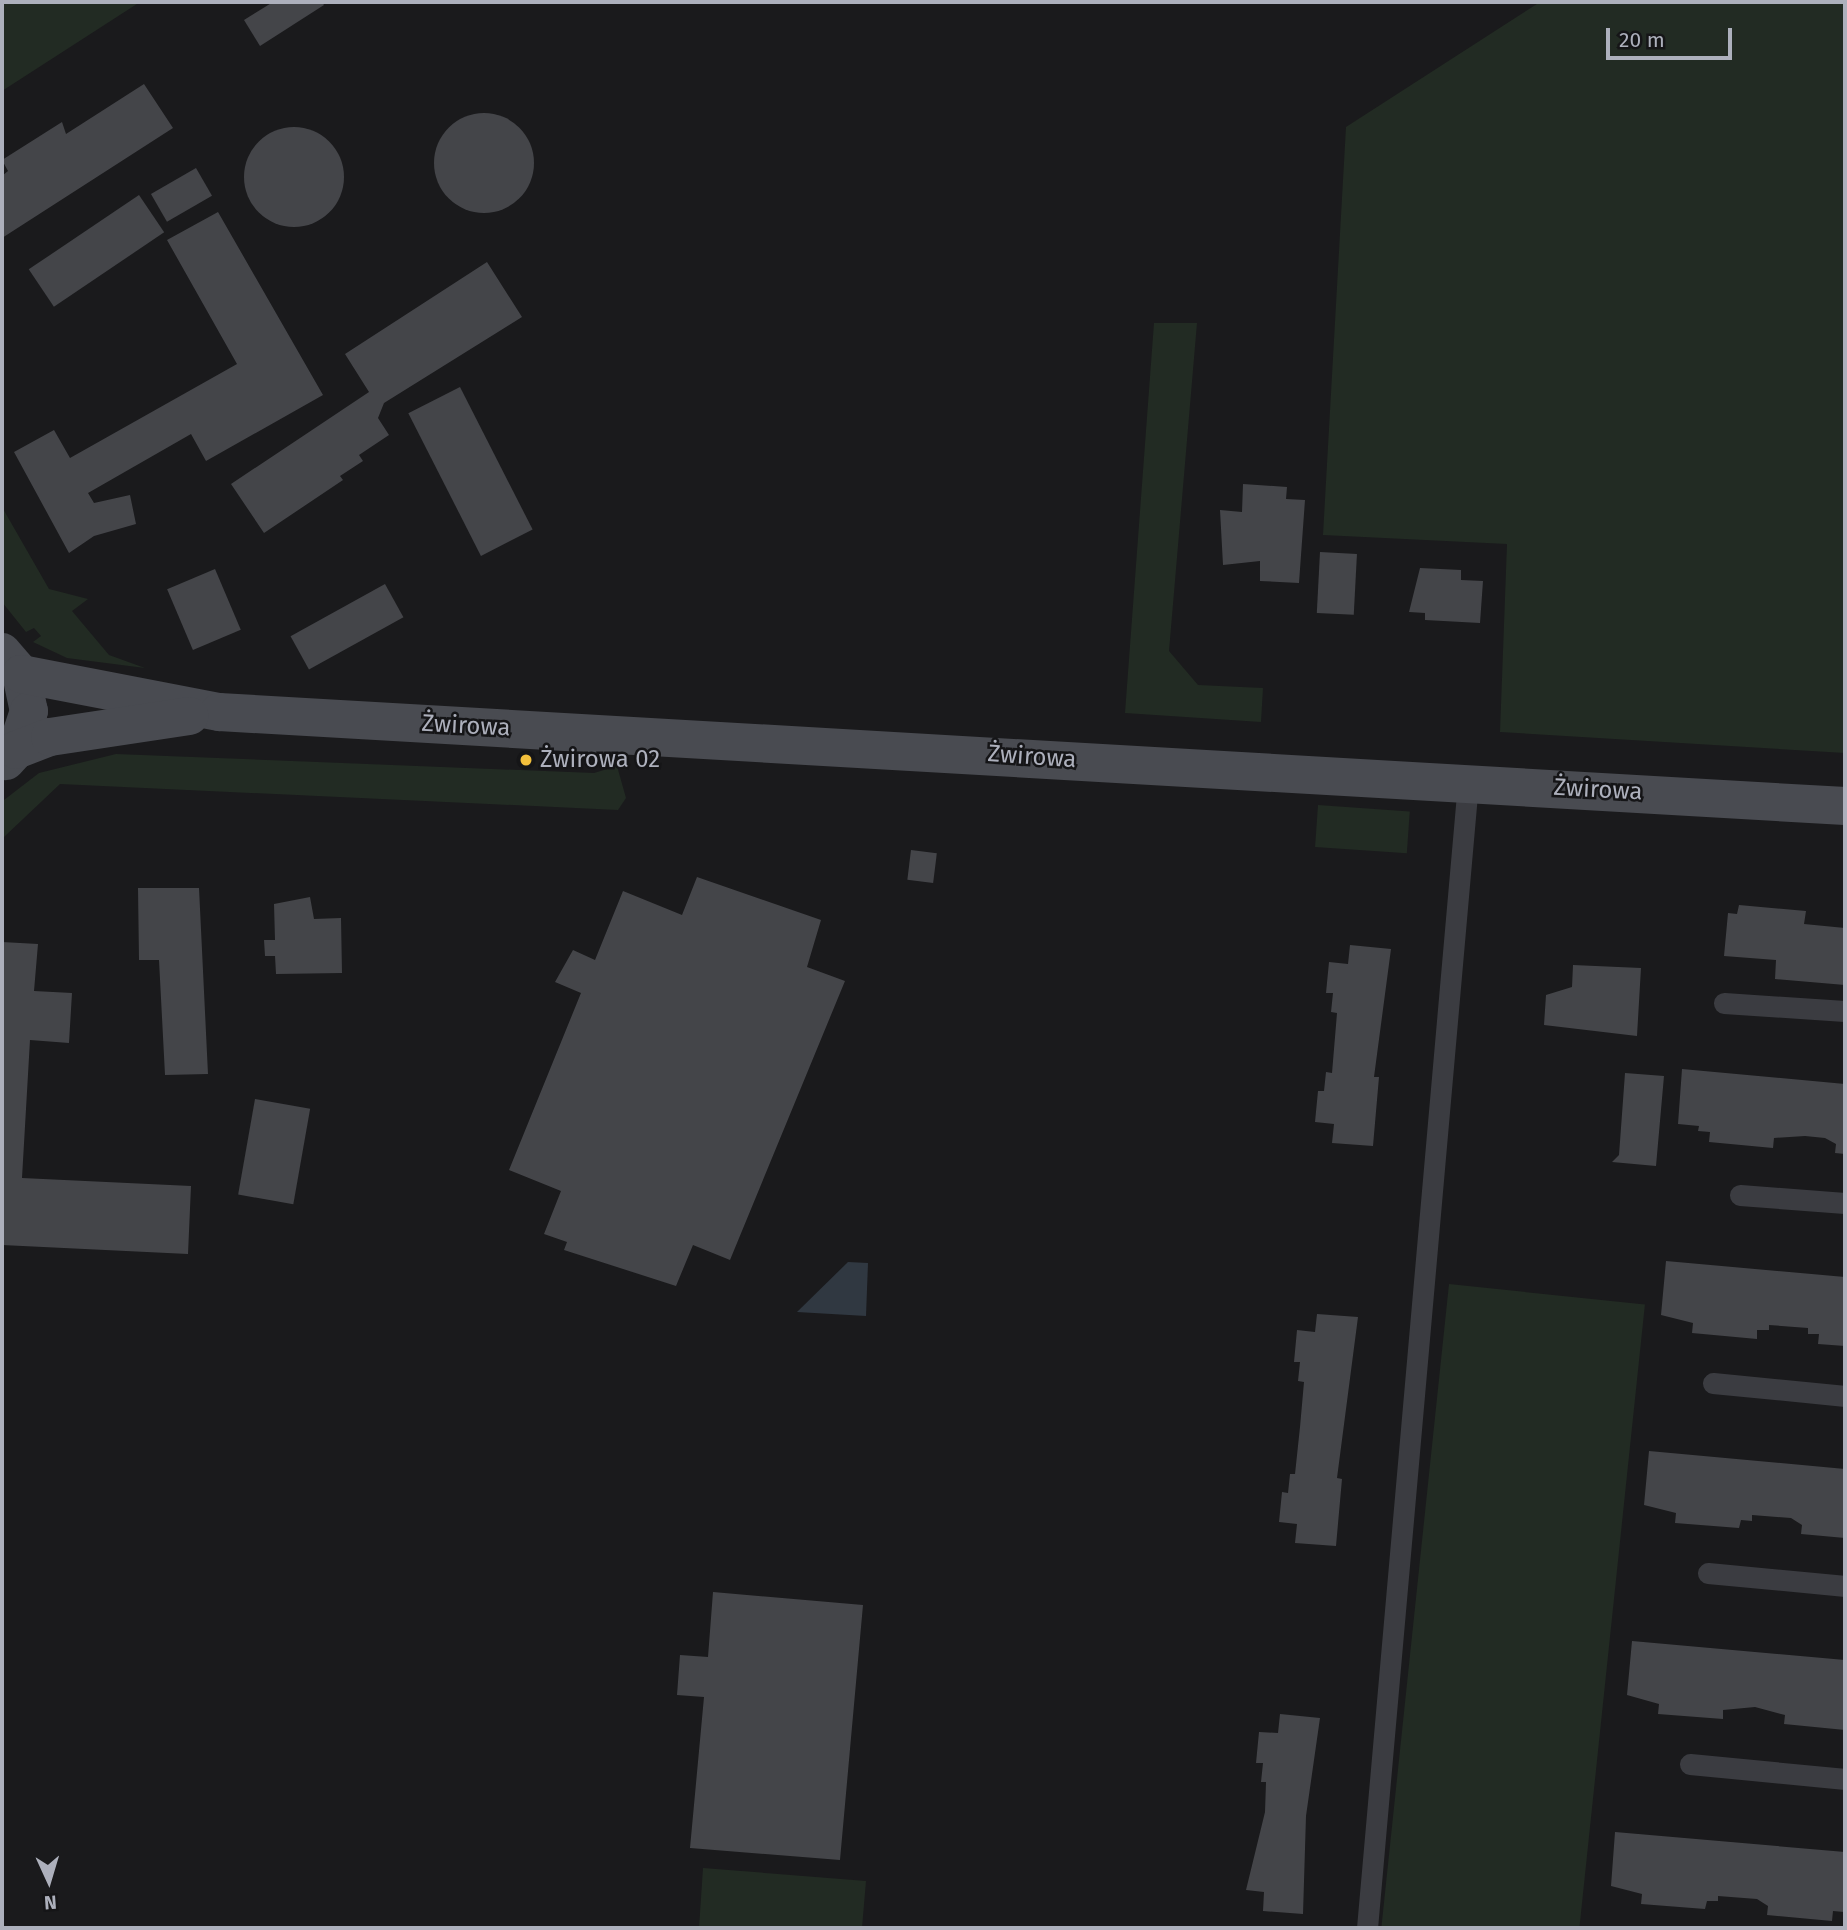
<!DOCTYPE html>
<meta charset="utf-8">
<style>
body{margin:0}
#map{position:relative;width:1847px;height:1930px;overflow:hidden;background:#1a1a1c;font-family:"Fira Sans",sans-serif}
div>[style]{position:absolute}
.green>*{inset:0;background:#222b23;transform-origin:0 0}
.water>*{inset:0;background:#303841}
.building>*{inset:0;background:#444549;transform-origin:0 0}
.round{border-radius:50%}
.lane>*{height:21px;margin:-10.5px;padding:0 10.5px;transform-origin:10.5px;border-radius:10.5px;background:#3b3c41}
.secondary>*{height:38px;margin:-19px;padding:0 19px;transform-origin:19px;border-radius:19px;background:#494b51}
.dots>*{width:19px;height:19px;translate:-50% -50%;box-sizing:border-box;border:4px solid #151517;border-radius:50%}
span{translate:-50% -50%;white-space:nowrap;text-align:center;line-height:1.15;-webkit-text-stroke:5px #151517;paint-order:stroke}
.street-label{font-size:24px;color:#adb0bc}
.poi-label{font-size:24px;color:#adb0bc}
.left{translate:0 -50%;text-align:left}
.frame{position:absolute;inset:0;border:4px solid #adb0bc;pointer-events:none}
.north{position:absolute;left:14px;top:1846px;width:70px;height:70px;-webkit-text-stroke:5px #151517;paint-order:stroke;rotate:176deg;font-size:19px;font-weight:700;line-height:28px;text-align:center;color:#adb0bc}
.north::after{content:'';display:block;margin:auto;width:24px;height:32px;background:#adb0bc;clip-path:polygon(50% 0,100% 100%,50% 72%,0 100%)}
.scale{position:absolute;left:1606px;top:28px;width:126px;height:32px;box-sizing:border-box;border:4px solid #adb0bc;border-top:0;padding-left:9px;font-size:21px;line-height:24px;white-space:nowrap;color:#adb0bc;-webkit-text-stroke:5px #151517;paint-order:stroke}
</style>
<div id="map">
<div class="green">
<div style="clip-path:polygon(2px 2px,140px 2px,2px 91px)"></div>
<div style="clip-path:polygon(1540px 2px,1845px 2px,1845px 753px,1500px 732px,1507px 544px,1323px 535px,1346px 127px)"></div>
<div style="clip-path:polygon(1154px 323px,1197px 323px,1169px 651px,1198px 685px,1263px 688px,1261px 722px,1125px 713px)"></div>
<div style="clip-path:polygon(2px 507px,49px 589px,88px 599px,72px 611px,109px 655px,145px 668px,67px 658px,33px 642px,41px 636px,34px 628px,26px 632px,2px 602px)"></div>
<div style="clip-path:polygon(116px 754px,594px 773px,617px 766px,626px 798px,618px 810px,60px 784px,4px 837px,4px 800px,39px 773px)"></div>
<div style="left:1318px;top:805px;width:92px;height:42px;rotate:4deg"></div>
<div style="left:1449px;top:1284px;width:197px;height:646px;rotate:6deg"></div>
<div style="clip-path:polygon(703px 1868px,866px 1881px,862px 1928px,699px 1928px)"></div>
</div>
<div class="water">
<div style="clip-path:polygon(848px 1262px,868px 1263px,866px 1316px,797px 1312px)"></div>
</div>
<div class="building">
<div style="clip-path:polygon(273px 2px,322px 2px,324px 5px,260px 46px,244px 20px)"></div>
<div style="clip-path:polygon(144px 84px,173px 128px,2px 238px,2px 176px,8px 171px,2px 160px,62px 122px,66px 134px)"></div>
<div class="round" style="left:434px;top:113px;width:100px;height:100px"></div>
<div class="round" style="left:244px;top:127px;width:100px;height:100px"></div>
<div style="left:196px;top:168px;width:32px;height:52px;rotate:60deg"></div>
<div style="left:139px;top:195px;width:45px;height:133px;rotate:56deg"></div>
<div style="clip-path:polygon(218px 212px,323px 395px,206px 461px,191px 434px,88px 493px,94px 503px,130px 495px,136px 524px,94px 536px,69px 553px,14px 452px,54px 430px,70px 458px,237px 364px,167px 240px)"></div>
<div style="clip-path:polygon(487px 262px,522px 317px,384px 403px,378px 418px,389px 435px,359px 455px,363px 461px,340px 476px,343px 480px,264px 533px,231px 484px,369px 392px,345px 354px)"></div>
<div style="left:460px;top:387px;width:160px;height:58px;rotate:63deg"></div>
<div style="clip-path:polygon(1243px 484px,1287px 487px,1286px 499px,1305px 500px,1299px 583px,1260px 581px,1260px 561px,1223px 565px,1220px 510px,1242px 512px)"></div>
<div style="left:1320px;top:552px;width:37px;height:61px;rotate:3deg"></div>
<div style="clip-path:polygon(1420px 568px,1461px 570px,1461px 580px,1483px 581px,1480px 623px,1425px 620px,1425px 613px,1409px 612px)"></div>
<div style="left:215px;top:569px;width:66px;height:52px;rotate:67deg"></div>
<div style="left:385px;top:584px;width:38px;height:108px;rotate:61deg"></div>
<div style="left:911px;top:850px;width:26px;height:30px;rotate:7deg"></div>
<div style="clip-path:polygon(697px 877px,821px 920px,807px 967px,845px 981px,730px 1260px,693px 1245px,676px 1286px,564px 1250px,567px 1242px,544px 1234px,561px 1191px,509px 1170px,581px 993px,555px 982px,573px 950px,595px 960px,623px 891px,682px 915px)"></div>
<div style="clip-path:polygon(138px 888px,199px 888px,208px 1074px,165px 1075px,159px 960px,139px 960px)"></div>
<div style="clip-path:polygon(310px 897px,314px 919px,341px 918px,342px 973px,276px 974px,275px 956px,265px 956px,264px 940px,275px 940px,274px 904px)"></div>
<div style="clip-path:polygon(1739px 905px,1806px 911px,1804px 924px,1845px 928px,1845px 985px,1775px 979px,1776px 960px,1724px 956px,1728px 913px,1737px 914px)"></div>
<div style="clip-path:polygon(2px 942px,38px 944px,34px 991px,72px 993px,69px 1043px,30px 1040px,22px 1178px,191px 1186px,188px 1254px,2px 1245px)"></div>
<div style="clip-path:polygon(1350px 945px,1391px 949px,1374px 1077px,1379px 1077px,1373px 1146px,1332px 1143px,1334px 1124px,1315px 1122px,1318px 1091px,1324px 1091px,1326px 1072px,1332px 1073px,1337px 1013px,1331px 1012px,1333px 993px,1326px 993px,1329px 962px,1348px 964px)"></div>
<div style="clip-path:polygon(1573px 965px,1641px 968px,1637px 1036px,1544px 1025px,1546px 995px,1572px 987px)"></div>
<div style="clip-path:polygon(1682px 1069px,1845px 1084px,1845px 1154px,1835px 1153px,1836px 1144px,1825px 1138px,1805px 1136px,1774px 1138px,1773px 1148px,1709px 1142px,1710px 1132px,1698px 1131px,1699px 1126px,1678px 1124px)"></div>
<div style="clip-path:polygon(1625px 1073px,1664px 1076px,1656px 1166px,1612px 1162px,1619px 1155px)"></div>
<div style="left:255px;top:1099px;width:56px;height:97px;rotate:10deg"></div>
<div style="clip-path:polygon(1666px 1261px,1845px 1277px,1845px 1346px,1818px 1344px,1819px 1334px,1808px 1334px,1808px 1328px,1769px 1325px,1769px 1330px,1757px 1330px,1757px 1339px,1692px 1333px,1693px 1323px,1661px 1315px)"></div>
<div style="clip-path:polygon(1317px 1314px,1358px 1317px,1337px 1478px,1342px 1479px,1336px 1546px,1295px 1543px,1297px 1524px,1279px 1522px,1282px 1492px,1288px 1493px,1290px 1474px,1295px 1474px,1300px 1427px,1304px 1382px,1298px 1381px,1300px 1362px,1294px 1362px,1297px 1330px,1315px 1332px)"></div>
<div style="clip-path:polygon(1649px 1451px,1845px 1469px,1845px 1538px,1801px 1534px,1802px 1525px,1791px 1518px,1752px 1515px,1752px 1521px,1741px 1520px,1739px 1528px,1675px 1523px,1676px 1513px,1644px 1505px)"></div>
<div style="clip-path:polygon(713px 1592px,863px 1605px,840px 1860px,690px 1848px,704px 1697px,677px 1695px,680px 1655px,708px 1657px)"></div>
<div style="clip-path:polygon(1632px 1641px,1845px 1660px,1845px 1730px,1784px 1724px,1785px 1715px,1755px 1707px,1723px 1710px,1723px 1719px,1658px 1714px,1659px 1704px,1627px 1695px)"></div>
<div style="clip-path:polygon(1280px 1714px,1320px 1718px,1306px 1816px,1303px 1914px,1263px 1911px,1264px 1892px,1246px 1890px,1265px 1812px,1266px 1782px,1261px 1782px,1263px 1763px,1256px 1763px,1259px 1732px,1278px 1733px)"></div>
<div style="clip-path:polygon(1615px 1832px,1845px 1852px,1844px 1912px,1833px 1911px,1832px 1921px,1767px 1915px,1768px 1906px,1757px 1899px,1718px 1896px,1718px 1901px,1707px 1901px,1705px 1909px,1641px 1904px,1642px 1894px,1611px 1886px)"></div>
</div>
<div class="lane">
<div style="left:1724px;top:1003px;width:121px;rotate:3.8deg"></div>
<div style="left:1740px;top:1195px;width:105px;rotate:4.4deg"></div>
<div style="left:1713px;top:1383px;width:133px;rotate:5.6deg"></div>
<div style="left:1708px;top:1573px;width:138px;rotate:5.4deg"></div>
<div style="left:1690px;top:1764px;width:156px;rotate:5.5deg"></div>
<div style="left:1367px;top:1928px;width:1149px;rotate:-84.96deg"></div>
</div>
<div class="secondary">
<div style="left:2px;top:652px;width:29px;rotate:49deg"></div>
<div style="left:21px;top:674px;width:38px;rotate:78deg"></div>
<div style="left:29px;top:711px;width:41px;rotate:108.4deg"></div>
<div style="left:16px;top:750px;width:15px;rotate:132deg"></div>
<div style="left:21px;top:674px;width:202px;rotate:10.9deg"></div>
<div style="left:219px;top:712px;width:1629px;rotate:3.31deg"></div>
<div style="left:16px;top:750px;width:36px;rotate:-21deg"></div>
<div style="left:50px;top:737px;width:141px;rotate:-8.6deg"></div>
</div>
<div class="dots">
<div style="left:526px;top:760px;background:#f2bf3c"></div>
</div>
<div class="street-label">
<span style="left:466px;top:726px;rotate:3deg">Żwirowa</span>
<span style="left:1032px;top:757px;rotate:4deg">Żwirowa</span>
<span style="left:1598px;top:790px;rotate:3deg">Żwirowa</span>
</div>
<div class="poi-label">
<span class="left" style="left:540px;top:760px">Żwirowa 02</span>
</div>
<div class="frame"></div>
<div class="north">N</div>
<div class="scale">20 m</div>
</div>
